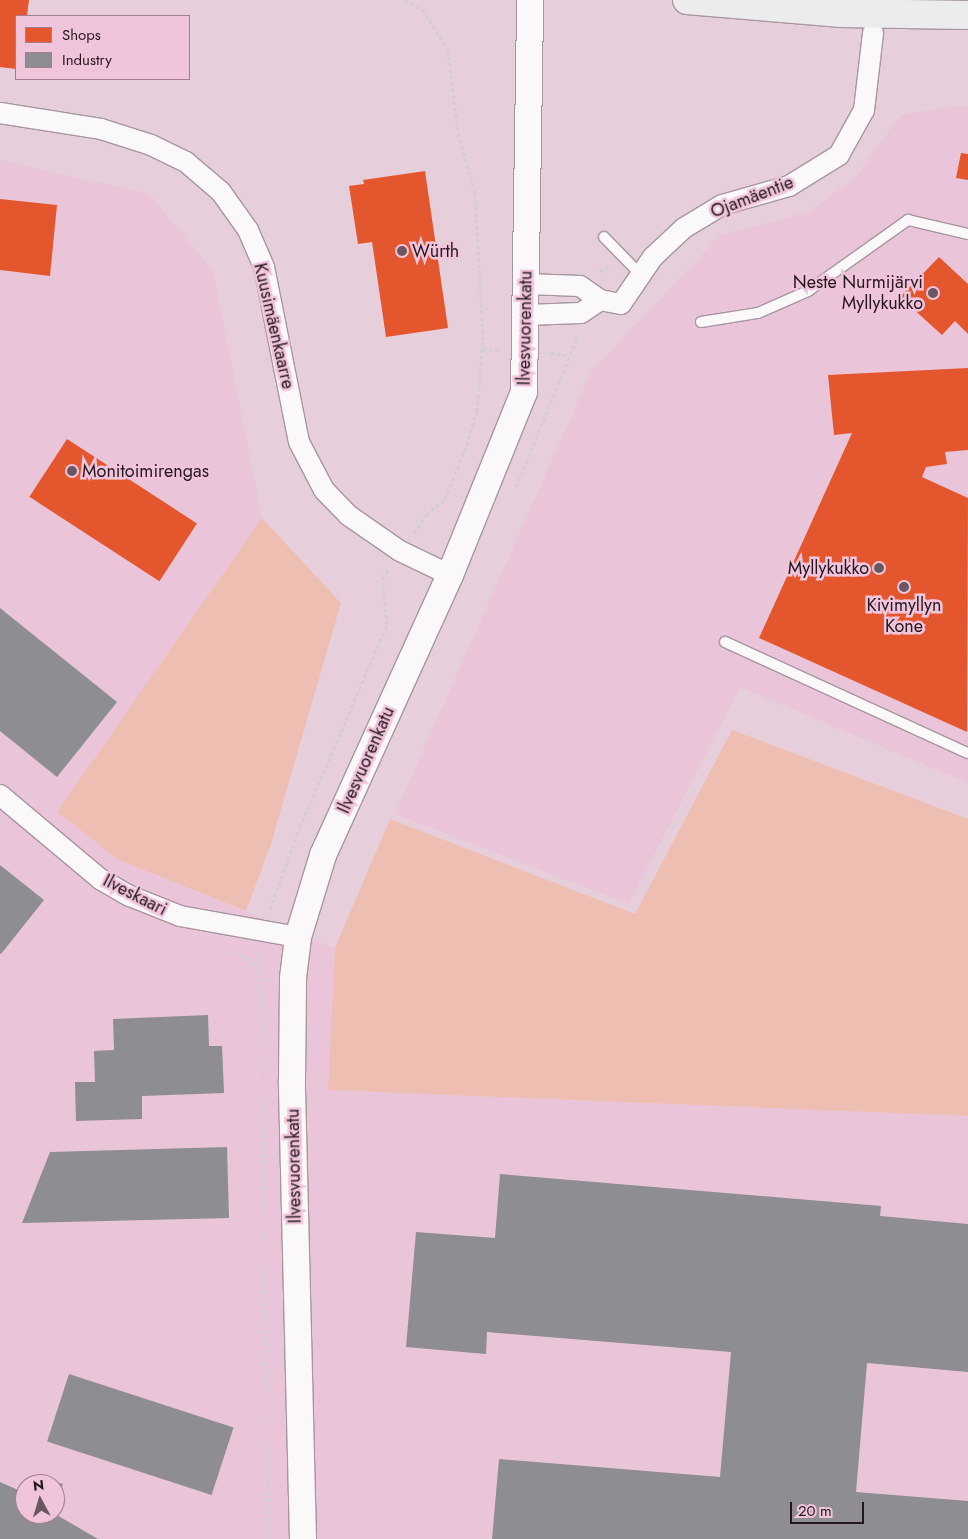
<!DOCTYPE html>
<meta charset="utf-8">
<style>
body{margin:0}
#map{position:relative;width:968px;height:1539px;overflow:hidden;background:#e6cfdb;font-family:Jost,sans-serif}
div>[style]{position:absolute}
.built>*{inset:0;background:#eac4d8}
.green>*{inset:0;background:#efbeb2}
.shops>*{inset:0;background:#e4572e;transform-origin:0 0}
.industry>*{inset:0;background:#8d8d92;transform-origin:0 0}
.path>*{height:3px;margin-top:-1.5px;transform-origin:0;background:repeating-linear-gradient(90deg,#d4cdd1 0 4px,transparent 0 6.5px)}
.roads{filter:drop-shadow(1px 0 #a7969f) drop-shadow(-1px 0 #a7969f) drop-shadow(0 1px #a7969f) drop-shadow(0 -1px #a7969f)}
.service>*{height:10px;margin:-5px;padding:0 5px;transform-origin:5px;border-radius:5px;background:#fbf8fa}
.minor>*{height:20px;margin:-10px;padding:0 10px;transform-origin:10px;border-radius:10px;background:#fbf8fa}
.tertiary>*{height:26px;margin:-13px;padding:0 13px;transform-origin:13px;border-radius:13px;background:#fbf8fa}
.secondary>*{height:28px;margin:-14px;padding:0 14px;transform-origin:14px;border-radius:14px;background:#edeced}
.dots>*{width:14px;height:14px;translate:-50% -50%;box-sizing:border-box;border:2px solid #f0c5db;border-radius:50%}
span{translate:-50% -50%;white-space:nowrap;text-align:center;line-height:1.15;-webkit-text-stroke:5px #f0c5db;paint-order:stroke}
.street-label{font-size:18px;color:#25161f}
.poi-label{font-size:18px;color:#25161f}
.left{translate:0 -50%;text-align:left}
.right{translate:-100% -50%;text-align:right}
.legend{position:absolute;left:15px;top:15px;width:175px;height:65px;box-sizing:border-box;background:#f0c5db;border:1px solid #9f7f90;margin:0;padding:6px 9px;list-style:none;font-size:15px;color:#25161f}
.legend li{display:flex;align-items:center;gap:10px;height:25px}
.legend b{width:25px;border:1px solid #9f7f90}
.north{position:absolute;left:15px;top:1474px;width:50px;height:50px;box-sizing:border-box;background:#f0c5db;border:1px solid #9f7f90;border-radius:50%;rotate:354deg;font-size:14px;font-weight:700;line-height:20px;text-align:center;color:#25161f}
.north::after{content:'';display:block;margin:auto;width:18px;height:22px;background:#695761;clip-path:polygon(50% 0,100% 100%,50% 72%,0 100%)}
.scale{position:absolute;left:790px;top:1502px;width:74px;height:22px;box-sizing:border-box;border:2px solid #25161f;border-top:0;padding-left:6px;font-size:15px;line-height:18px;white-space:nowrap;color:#25161f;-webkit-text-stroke:4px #f0c5db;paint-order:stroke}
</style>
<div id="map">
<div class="built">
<div style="clip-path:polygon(968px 105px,968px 783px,740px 687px,629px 904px,395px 814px,591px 372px,721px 235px,808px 212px,855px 178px,902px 114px)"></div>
<div style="clip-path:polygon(evenodd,0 160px,149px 194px,213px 271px,262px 518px,57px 812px,119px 860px,335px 948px,328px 1090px,968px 1116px,968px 1539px,0 1539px,0 160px,25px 1484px,55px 1484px,55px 1514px,25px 1514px,25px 1484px)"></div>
</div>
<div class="green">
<div style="clip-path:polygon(262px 518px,341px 603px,270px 847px,246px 911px,119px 860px,57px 812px)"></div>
<div style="clip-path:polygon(732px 730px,968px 819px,968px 1116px,328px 1090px,335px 948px,390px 819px,635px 914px)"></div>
</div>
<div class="shops">
<div style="clip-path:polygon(0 0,29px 0,27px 16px,16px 16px,16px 69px,0 67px)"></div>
<div style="clip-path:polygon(961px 153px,968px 154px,968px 180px,956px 178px)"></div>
<div style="clip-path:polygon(425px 171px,448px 328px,386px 337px,372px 242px,358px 244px,349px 186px,364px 184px,363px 180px)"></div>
<div style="clip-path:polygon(0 199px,57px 205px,50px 276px,0 270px)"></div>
<div style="clip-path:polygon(939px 257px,968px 284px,968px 334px,955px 321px,942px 335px,900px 297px)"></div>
<div style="clip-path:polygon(968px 368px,968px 450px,945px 452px,947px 464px,926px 467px,922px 477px,968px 498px,967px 732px,759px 638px,852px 433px,834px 435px,828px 375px)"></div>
<div style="left:67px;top:439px;width:155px;height:69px;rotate:33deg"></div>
</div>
<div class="industry">
<div style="clip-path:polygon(0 608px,117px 702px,57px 777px,0 731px)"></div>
<div style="clip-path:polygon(0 865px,44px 900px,1px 954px,0 953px)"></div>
<div style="clip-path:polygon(208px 1015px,209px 1046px,222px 1046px,224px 1093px,142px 1096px,142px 1119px,76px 1121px,75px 1082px,95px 1082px,94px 1051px,114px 1050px,113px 1019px)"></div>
<div style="clip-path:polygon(227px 1147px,229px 1218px,22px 1223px,50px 1152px)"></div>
<div style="clip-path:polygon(500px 1174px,881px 1206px,880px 1216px,968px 1224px,968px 1372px,867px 1363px,856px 1492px,968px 1501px,968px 1539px,492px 1539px,499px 1459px,720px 1477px,731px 1352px,487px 1332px,486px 1354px,406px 1347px,416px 1232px,495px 1238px)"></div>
<div style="left:69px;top:1374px;width:173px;height:71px;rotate:18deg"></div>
<div style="clip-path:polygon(49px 1480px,63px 1484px,55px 1505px,55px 1484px,43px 1484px)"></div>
<div style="clip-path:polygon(0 1482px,25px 1493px,25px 1514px,55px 1514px,98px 1539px,0 1539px)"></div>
</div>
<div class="path">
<div style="left:404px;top:0;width:20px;rotate:27deg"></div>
<div style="left:422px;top:9px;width:48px;rotate:57deg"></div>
<div style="left:448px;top:49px;width:85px;rotate:83.2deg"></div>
<div style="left:458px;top:133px;width:62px;rotate:74.2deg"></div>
<div style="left:475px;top:193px;width:143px;rotate:86.8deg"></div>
<div style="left:483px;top:336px;width:74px;rotate:94.6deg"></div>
<div style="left:477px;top:410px;width:45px;rotate:106.8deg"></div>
<div style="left:464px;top:453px;width:51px;rotate:113.1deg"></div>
<div style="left:444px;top:500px;width:22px;rotate:141deg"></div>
<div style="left:427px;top:514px;width:23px;rotate:124deg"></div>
<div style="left:599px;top:271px;width:13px;rotate:-18deg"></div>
<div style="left:482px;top:349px;width:17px;rotate:3deg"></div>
<div style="left:550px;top:353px;width:19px;rotate:6deg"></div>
<div style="left:516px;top:487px;width:163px;rotate:-67.7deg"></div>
<div style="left:270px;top:909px;width:87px;rotate:-69.9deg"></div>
<div style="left:300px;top:827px;width:220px;rotate:-66.7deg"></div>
<div style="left:387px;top:625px;width:47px;rotate:-96.1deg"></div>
<div style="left:382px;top:578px;width:11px;rotate:-56deg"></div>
<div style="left:236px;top:951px;width:27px;rotate:33deg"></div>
<div style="left:261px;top:952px;width:587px;rotate:89.32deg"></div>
</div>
<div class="roads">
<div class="service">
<div style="left:604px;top:237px;width:52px;rotate:45.8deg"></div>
<div style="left:701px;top:322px;width:58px;rotate:-9deg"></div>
<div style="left:758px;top:313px;width:55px;rotate:-23.7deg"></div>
<div style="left:808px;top:291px;width:123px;rotate:-35.4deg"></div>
<div style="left:908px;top:220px;width:62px;rotate:13.1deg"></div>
<div style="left:725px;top:642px;width:267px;rotate:24.6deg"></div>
</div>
<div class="minor">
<div style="left:0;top:113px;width:102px;rotate:9deg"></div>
<div style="left:101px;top:129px;width:52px;rotate:17.7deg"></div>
<div style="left:151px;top:145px;width:39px;rotate:26deg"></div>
<div style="left:186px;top:162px;width:46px;rotate:40.6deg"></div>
<div style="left:221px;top:192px;width:47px;rotate:54.6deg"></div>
<div style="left:248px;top:230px;width:40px;rotate:66.6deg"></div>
<div style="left:264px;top:267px;width:178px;rotate:78.7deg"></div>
<div style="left:299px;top:442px;width:54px;rotate:62.5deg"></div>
<div style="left:324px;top:490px;width:35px;rotate:46deg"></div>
<div style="left:348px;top:515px;width:63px;rotate:34.7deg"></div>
<div style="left:400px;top:551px;width:55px;rotate:25.6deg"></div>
<div style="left:527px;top:284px;width:53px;rotate:2.2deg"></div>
<div style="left:580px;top:286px;width:24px;rotate:35deg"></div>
<div style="left:600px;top:300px;width:21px;rotate:11deg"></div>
<div style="left:621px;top:304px;width:57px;rotate:-55.8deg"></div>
<div style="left:653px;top:257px;width:42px;rotate:-43.1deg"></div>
<div style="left:684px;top:228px;width:44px;rotate:-31.2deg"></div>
<div style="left:722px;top:205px;width:70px;rotate:-15.8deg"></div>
<div style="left:789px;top:186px;width:59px;rotate:-31.8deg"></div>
<div style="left:839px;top:155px;width:51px;rotate:-60.9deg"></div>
<div style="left:864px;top:110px;width:78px;rotate:-83.3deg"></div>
<div style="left:526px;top:315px;width:55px;rotate:-2.1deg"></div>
<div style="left:581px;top:313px;width:23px;rotate:-34deg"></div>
<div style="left:0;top:795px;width:131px;rotate:40deg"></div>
<div style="left:100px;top:879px;width:34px;rotate:30deg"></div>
<div style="left:130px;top:896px;width:54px;rotate:21.8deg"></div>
<div style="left:180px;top:916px;width:120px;rotate:10.1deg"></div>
</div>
<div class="tertiary">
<div style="left:303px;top:1539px;width:459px;rotate:-91.4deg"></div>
<div style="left:292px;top:1080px;width:102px;rotate:-89.4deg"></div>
<div style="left:293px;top:978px;width:41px;rotate:-83deg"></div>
<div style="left:298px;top:937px;width:86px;rotate:-73deg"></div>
<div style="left:323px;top:855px;width:307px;rotate:-65.6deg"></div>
<div style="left:450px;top:575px;width:197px;rotate:-68deg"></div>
<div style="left:524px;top:392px;width:392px;rotate:-89.1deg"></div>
</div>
<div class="secondary">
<div style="left:687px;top:0;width:155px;rotate:4.8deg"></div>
<div style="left:841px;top:13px;width:127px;rotate:0.9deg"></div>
</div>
</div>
<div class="dots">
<div style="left:402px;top:251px;background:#695761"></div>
<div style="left:933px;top:293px;background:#695761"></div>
<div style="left:72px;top:471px;background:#695761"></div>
<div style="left:879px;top:568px;background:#695761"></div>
<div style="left:904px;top:587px;background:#695761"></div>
</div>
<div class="street-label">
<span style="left:752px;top:197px;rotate:-21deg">Ojamäentie</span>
<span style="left:274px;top:326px;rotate:77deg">Kuusimäenkaarre</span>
<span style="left:525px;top:328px;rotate:-89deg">Ilvesvuorenkatu</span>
<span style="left:366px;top:760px;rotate:-66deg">Ilvesvuorenkatu</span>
<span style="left:135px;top:895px;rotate:27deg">Ilveskaari</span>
<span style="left:294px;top:1166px;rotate:-91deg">Ilvesvuorenkatu</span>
</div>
<div class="poi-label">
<span class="left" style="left:412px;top:251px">Würth</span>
<span class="right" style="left:923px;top:293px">Neste Nurmijärvi<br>Myllykukko</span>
<span class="left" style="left:82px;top:471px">Monitoimirengas</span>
<span class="right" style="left:869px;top:568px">Myllykukko</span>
<span style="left:904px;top:616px">Kivimyllyn<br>Kone</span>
</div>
<ul class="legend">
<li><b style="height:14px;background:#e4572e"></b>Shops</li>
<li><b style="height:14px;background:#8d8d92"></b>Industry</li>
</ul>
<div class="north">N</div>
<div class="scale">20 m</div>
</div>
